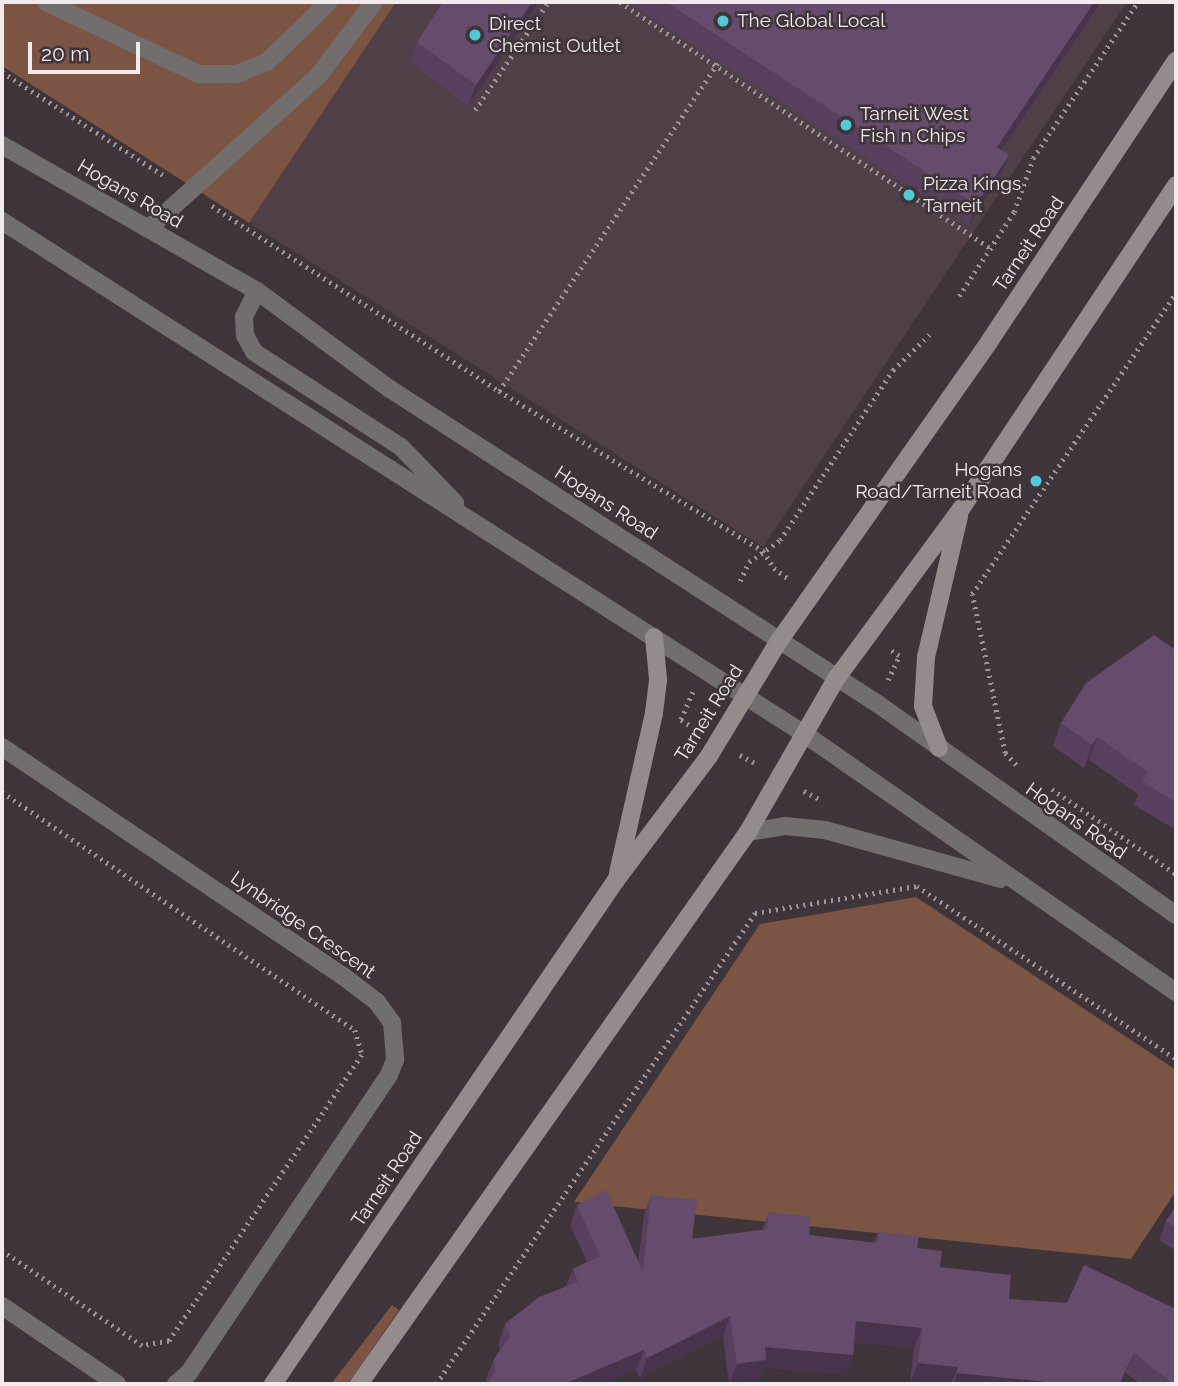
<!DOCTYPE html>
<style>
body{margin:0}
#map{position:relative;width:1178px;height:1386px;overflow:hidden;background:#3e3439;font-family:Raleway,sans-serif}
div>[style]{position:absolute}
.built>*{inset:0;background:#4f3f47}
.green>*{inset:0;background:#7b5444}
.path>*{height:4.5px;margin-top:-2.25px;transform-origin:0;background:repeating-linear-gradient(90deg,#9d9599 0 2px,transparent 0 7px)}
.minor>*{height:18px;margin:-9px;padding:0 9px;transform-origin:9px;border-radius:9px;background:#736e6e}
.tertiary>*{height:18px;margin:-9px;padding:0 9px;transform-origin:9px;border-radius:9px;background:#736e6e}
.secondary>*{height:18px;margin:-9px;padding:0 9px;transform-origin:9px;border-radius:9px;background:#948b8c}
.wall>*{inset:0;background:#57405d}
.shaded-wall>*{inset:0;background:#47344c}
.building>*{inset:0;background:#654b6c}
.dots>*{width:19px;height:19px;translate:-50% -50%;box-sizing:border-box;border:4px solid #3e3439;border-radius:50%}
span{translate:-50% -50%;white-space:nowrap;text-align:center;line-height:1.15;-webkit-text-stroke:5px #3e3439;paint-order:stroke}
.poi-label{font-size:19px;color:#f1ebee}
.left{translate:0 -50%;text-align:left}
.right{translate:-100% -50%;text-align:right}
.street-label{font-size:19px;color:#f1ebee}
.frame{position:absolute;inset:0;border:4px solid #f1ebee;pointer-events:none}
.scale{position:absolute;left:28px;top:42px;width:112px;height:32px;box-sizing:border-box;border:4px solid #f1ebee;border-top:0;padding-left:9px;font-size:21px;line-height:24px;white-space:nowrap;color:#f1ebee;-webkit-text-stroke:5px #3e3439;paint-order:stroke}
</style>
<div id="map">
<div class="built">
<div style="clip-path:polygon(396px 2px,1127px 2px,763px 547px,249px 223px)"></div>
</div>
<div class="green">
<div style="clip-path:polygon(2px 2px,396px 2px,249px 223px,2px 66px)"></div>
<div style="clip-path:polygon(916px 897px,1176px 1070px,1176px 1191px,1131px 1259px,574px 1202px,760px 924px)"></div>
<div style="clip-path:polygon(392px 1305px,399px 1310px,348px 1384px,331px 1384px)"></div>
</div>
<div class="path">
<div style="left:620px;top:2px;width:443px;rotate:33.6deg"></div>
<div style="left:2px;top:72px;width:195px;rotate:32.6deg"></div>
<div style="left:475px;top:110px;width:130px;rotate:-55.9deg"></div>
<div style="left:212px;top:206px;width:341px;rotate:32.8deg"></div>
<div style="left:499px;top:391px;width:309px;rotate:31.2deg"></div>
<div style="left:763px;top:551px;width:20px;rotate:57deg"></div>
<div style="left:774px;top:568px;width:21px;rotate:37deg"></div>
<div style="left:959px;top:296px;width:100px;rotate:-56.8deg"></div>
<div style="left:1014px;top:212px;width:57px;rotate:-70.6deg"></div>
<div style="left:1033px;top:158px;width:188px;rotate:-56.1deg"></div>
<div style="left:499px;top:391px;width:397px;rotate:-56.3deg"></div>
<div style="left:740px;top:581px;width:21px;rotate:-65deg"></div>
<div style="left:749px;top:562px;width:38px;rotate:-35deg"></div>
<div style="left:780px;top:540px;width:204px;rotate:-56.4deg"></div>
<div style="left:893px;top:370px;width:53px;rotate:-44.2deg"></div>
<div style="left:888px;top:680px;width:26px;rotate:-65deg"></div>
<div style="left:899px;top:656px;width:11px;rotate:-146deg"></div>
<div style="left:693px;top:692px;width:30px;rotate:113deg"></div>
<div style="left:681px;top:720px;width:17px;rotate:31deg"></div>
<div style="left:740px;top:755px;width:19px;rotate:28deg"></div>
<div style="left:1016px;top:765px;width:16px;rotate:-133deg"></div>
<div style="left:1005px;top:753px;width:162px;rotate:-101.7deg"></div>
<div style="left:972px;top:594px;width:364px;rotate:-55.9deg"></div>
<div style="left:1052px;top:789px;width:150px;rotate:34.4deg"></div>
<div style="left:804px;top:791px;width:19px;rotate:28deg"></div>
<div style="left:2px;top:792px;width:426px;rotate:34deg"></div>
<div style="left:355px;top:1030px;width:26px;rotate:74deg"></div>
<div style="left:362px;top:1055px;width:345px;rotate:124deg"></div>
<div style="left:169px;top:1341px;width:27px;rotate:170deg"></div>
<div style="left:142px;top:1346px;width:169px;rotate:-145.8deg"></div>
<div style="left:436px;top:1384px;width:569px;rotate:-55.89deg"></div>
<div style="left:755px;top:913px;width:164px;rotate:-9.5deg"></div>
<div style="left:917px;top:886px;width:311px;rotate:33.7deg"></div>
</div>
<div class="minor">
<div style="left:46px;top:2px;width:168px;rotate:25.3deg"></div>
<div style="left:198px;top:74px;width:39px"></div>
<div style="left:237px;top:74px;width:32px;rotate:-22deg"></div>
<div style="left:267px;top:62px;width:86px;rotate:-44.1deg"></div>
<div style="left:148px;top:229px;width:230px;rotate:-42deg"></div>
<div style="left:319px;top:75px;width:91px;rotate:-53deg"></div>
<div style="left:2px;top:747px;width:411px;rotate:33.9deg"></div>
<div style="left:343px;top:976px;width:43px;rotate:37.4deg"></div>
<div style="left:377px;top:1002px;width:26px;rotate:54deg"></div>
<div style="left:392px;top:1023px;width:37px;rotate:85deg"></div>
<div style="left:395px;top:1060px;width:16px;rotate:112deg"></div>
<div style="left:389px;top:1075px;width:359px;rotate:123.9deg"></div>
<div style="left:189px;top:1373px;width:17px;rotate:140deg"></div>
<div style="left:2px;top:1306px;width:139px;rotate:34.1deg"></div>
</div>
<div class="tertiary">
<div style="left:2px;top:145px;width:294px;rotate:29.8deg"></div>
<div style="left:257px;top:291px;width:165px;rotate:36.4deg"></div>
<div style="left:390px;top:389px;width:581px;rotate:32.84deg"></div>
<div style="left:878px;top:704px;width:365px;rotate:35.3deg"></div>
<div style="left:2px;top:221px;width:951px;rotate:32.59deg"></div>
<div style="left:803px;top:733px;width:454px;rotate:34.8deg"></div>
<div style="left:257px;top:291px;width:29px;rotate:117deg"></div>
<div style="left:244px;top:317px;width:18px;rotate:87deg"></div>
<div style="left:245px;top:335px;width:19px;rotate:62deg"></div>
<div style="left:254px;top:352px;width:175px;rotate:32.9deg"></div>
<div style="left:401px;top:447px;width:78px;rotate:46deg"></div>
<div style="left:748px;top:832px;width:37px;rotate:-9deg"></div>
<div style="left:785px;top:826px;width:40px;rotate:5.7deg"></div>
<div style="left:825px;top:830px;width:182px;rotate:15.6deg"></div>
</div>
<div class="secondary">
<div style="left:939px;top:748px;width:45px;rotate:-110.9deg"></div>
<div style="left:923px;top:706px;width:49px;rotate:-86.5deg"></div>
<div style="left:926px;top:657px;width:145px;rotate:-76.8deg"></div>
<div style="left:618px;top:873px;width:164px;rotate:-77.3deg"></div>
<div style="left:654px;top:713px;width:34px;rotate:-83deg"></div>
<div style="left:658px;top:679px;width:42px;rotate:-95.4deg"></div>
<div style="left:273px;top:1384px;width:610px;rotate:-55.76deg"></div>
<div style="left:616px;top:880px;width:155px;rotate:-53.1deg"></div>
<div style="left:709px;top:756px;width:135px;rotate:-58.7deg"></div>
<div style="left:779px;top:641px;width:365px;rotate:-54.9deg"></div>
<div style="left:989px;top:342px;width:338px;rotate:-56.4deg"></div>
<div style="left:359px;top:1384px;width:675px;rotate:-54.83deg"></div>
<div style="left:748px;top:832px;width:177px;rotate:-60.1deg"></div>
<div style="left:836px;top:679px;width:211px;rotate:-53.7deg"></div>
<div style="left:961px;top:509px;width:389px;rotate:-56.4deg"></div>
</div>
<div class="wall">
<div style="clip-path:polygon(443px 2px,539px 2px,468px 106px,410px 62px,417px 42px)"></div>
<div style="clip-path:polygon(628px 2px,1101px 2px,1002px 150px,1001px 175px,969px 225px)"></div>
<div style="clip-path:polygon(1176px 650px,1176px 830px,1134px 805px,1138px 794px,1089px 760px,1084px 768px,1053px 746px,1061px 723px)"></div>
<div style="clip-path:polygon(651px 1195px,692px 1239px,762px 1230px,769px 1212px,809px 1235px,874px 1243px,878px 1232px,917px 1248px,940px 1267px,1009px 1299px,1067px 1303px,1176px 1384px,1141px 1384px,1126px 1373px,1121px 1384px,922px 1384px,910px 1383px,914px 1348px,854px 1342px,853px 1355px,846px 1375px,764px 1367px,759px 1380px,729px 1384px,723px 1336px,640px 1378px,636px 1370px,487px 1384px,486px 1379px,494px 1359px,500px 1350px,498px 1344px,505px 1324px,566px 1286px,573px 1269px,587px 1262px,570px 1225px,577px 1205px,638px 1263px,644px 1215px)"></div>
<div style="clip-path:polygon(1176px 1206px,1176px 1251px,1159px 1240px,1166px 1221px)"></div>
</div>
<div class="shaded-wall">
<div style="clip-path:polygon(532px 2px,539px 2px,468px 106px,476px 85px)"></div>
<div style="clip-path:polygon(1094px 2px,1101px 2px,990px 167px,997px 147px)"></div>
<div style="clip-path:polygon(1009px 155px,1001px 175px,969px 225px,976px 205px)"></div>
<div style="clip-path:polygon(1097px 737px,1089px 760px,1084px 768px,1092px 745px)"></div>
<div style="clip-path:polygon(730px 1316px,723px 1336px,640px 1378px,647px 1358px)"></div>
<div style="clip-path:polygon(856px 1321px,922px 1328px,914px 1348px,849px 1341px)"></div>
<div style="clip-path:polygon(765px 1347px,853px 1355px,846px 1375px,764px 1367px,759px 1380px,729px 1384px,737px 1364px)"></div>
<div style="clip-path:polygon(644px 1350px,636px 1370px,603px 1384px,564px 1384px)"></div>
<div style="clip-path:polygon(1134px 1353px,1121px 1384px,1119px 1384px)"></div>
<div style="clip-path:polygon(918px 1363px,958px 1367px,951px 1384px,910px 1383px)"></div>
<div style="clip-path:polygon(957px 1373px,1049px 1382px,1048px 1384px,953px 1384px)"></div>
</div>
<div class="building">
<div style="clip-path:polygon(443px 2px,532px 2px,476px 85px,417px 42px)"></div>
<div style="clip-path:polygon(666px 2px,1094px 2px,997px 147px,1009px 155px,976px 205px)"></div>
<div style="clip-path:polygon(1154px 635px,1176px 650px,1176px 802px,1142px 782px,1148px 772px,1097px 737px,1092px 745px,1061px 723px,1086px 683px)"></div>
<div style="clip-path:polygon(606px 1190px,643px 1272px,651px 1195px,697px 1200px,692px 1239px,767px 1229px,769px 1212px,811px 1217px,809px 1235px,877px 1243px,878px 1232px,919px 1236px,917px 1248px,942px 1251px,940px 1267px,1011px 1275px,1009px 1299px,1067px 1303px,1084px 1265px,1176px 1309px,1176px 1384px,1173px 1384px,1134px 1353px,1119px 1384px,1053px 1384px,1049px 1382px,957px 1373px,958px 1367px,918px 1363px,922px 1328px,856px 1321px,853px 1355px,765px 1347px,766px 1360px,737px 1364px,730px 1316px,647px 1358px,644px 1350px,564px 1384px,487px 1384px,495px 1372px,494px 1359px,510px 1336px,505px 1324px,539px 1297px,578px 1282px,573px 1269px,600px 1256px,577px 1205px)"></div>
<div style="clip-path:polygon(1176px 1206px,1176px 1228px,1166px 1221px)"></div>
</div>
<div class="dots">
<div style="left:723px;top:21px;background:#52cbd9"></div>
<div style="left:475px;top:35px;background:#52cbd9"></div>
<div style="left:846px;top:125px;background:#52cbd9"></div>
<div style="left:909px;top:195px;background:#52cbd9"></div>
<div style="left:1036px;top:481px;background:#52cbd9"></div>
</div>
<div class="poi-label">
<span class="left" style="left:737px;top:21px">The Global Local</span>
<span class="left" style="left:489px;top:35px">Direct<br>Chemist Outlet</span>
<span class="left" style="left:860px;top:125px">Tarneit West<br>Fish n Chips</span>
<span class="left" style="left:923px;top:195px">Pizza Kings<br>Tarneit</span>
<span class="right" style="left:1022px;top:481px">Hogans<br>Road/Tarneit Road</span>
</div>
<div class="street-label">
<span style="left:130px;top:194px;rotate:30deg">Hogans Road</span>
<span style="left:1029px;top:244px;rotate:-56deg">Tarneit Road</span>
<span style="left:606px;top:503px;rotate:33deg">Hogans Road</span>
<span style="left:709px;top:713px;rotate:-58deg">Tarneit Road</span>
<span style="left:1076px;top:821px;rotate:35deg">Hogans Road</span>
<span style="left:303px;top:925px;rotate:35deg">Lynbridge Crescent</span>
<span style="left:387px;top:1179px;rotate:-56deg">Tarneit Road</span>
</div>
<div class="frame"></div>
<div class="scale">20 m</div>
</div>
